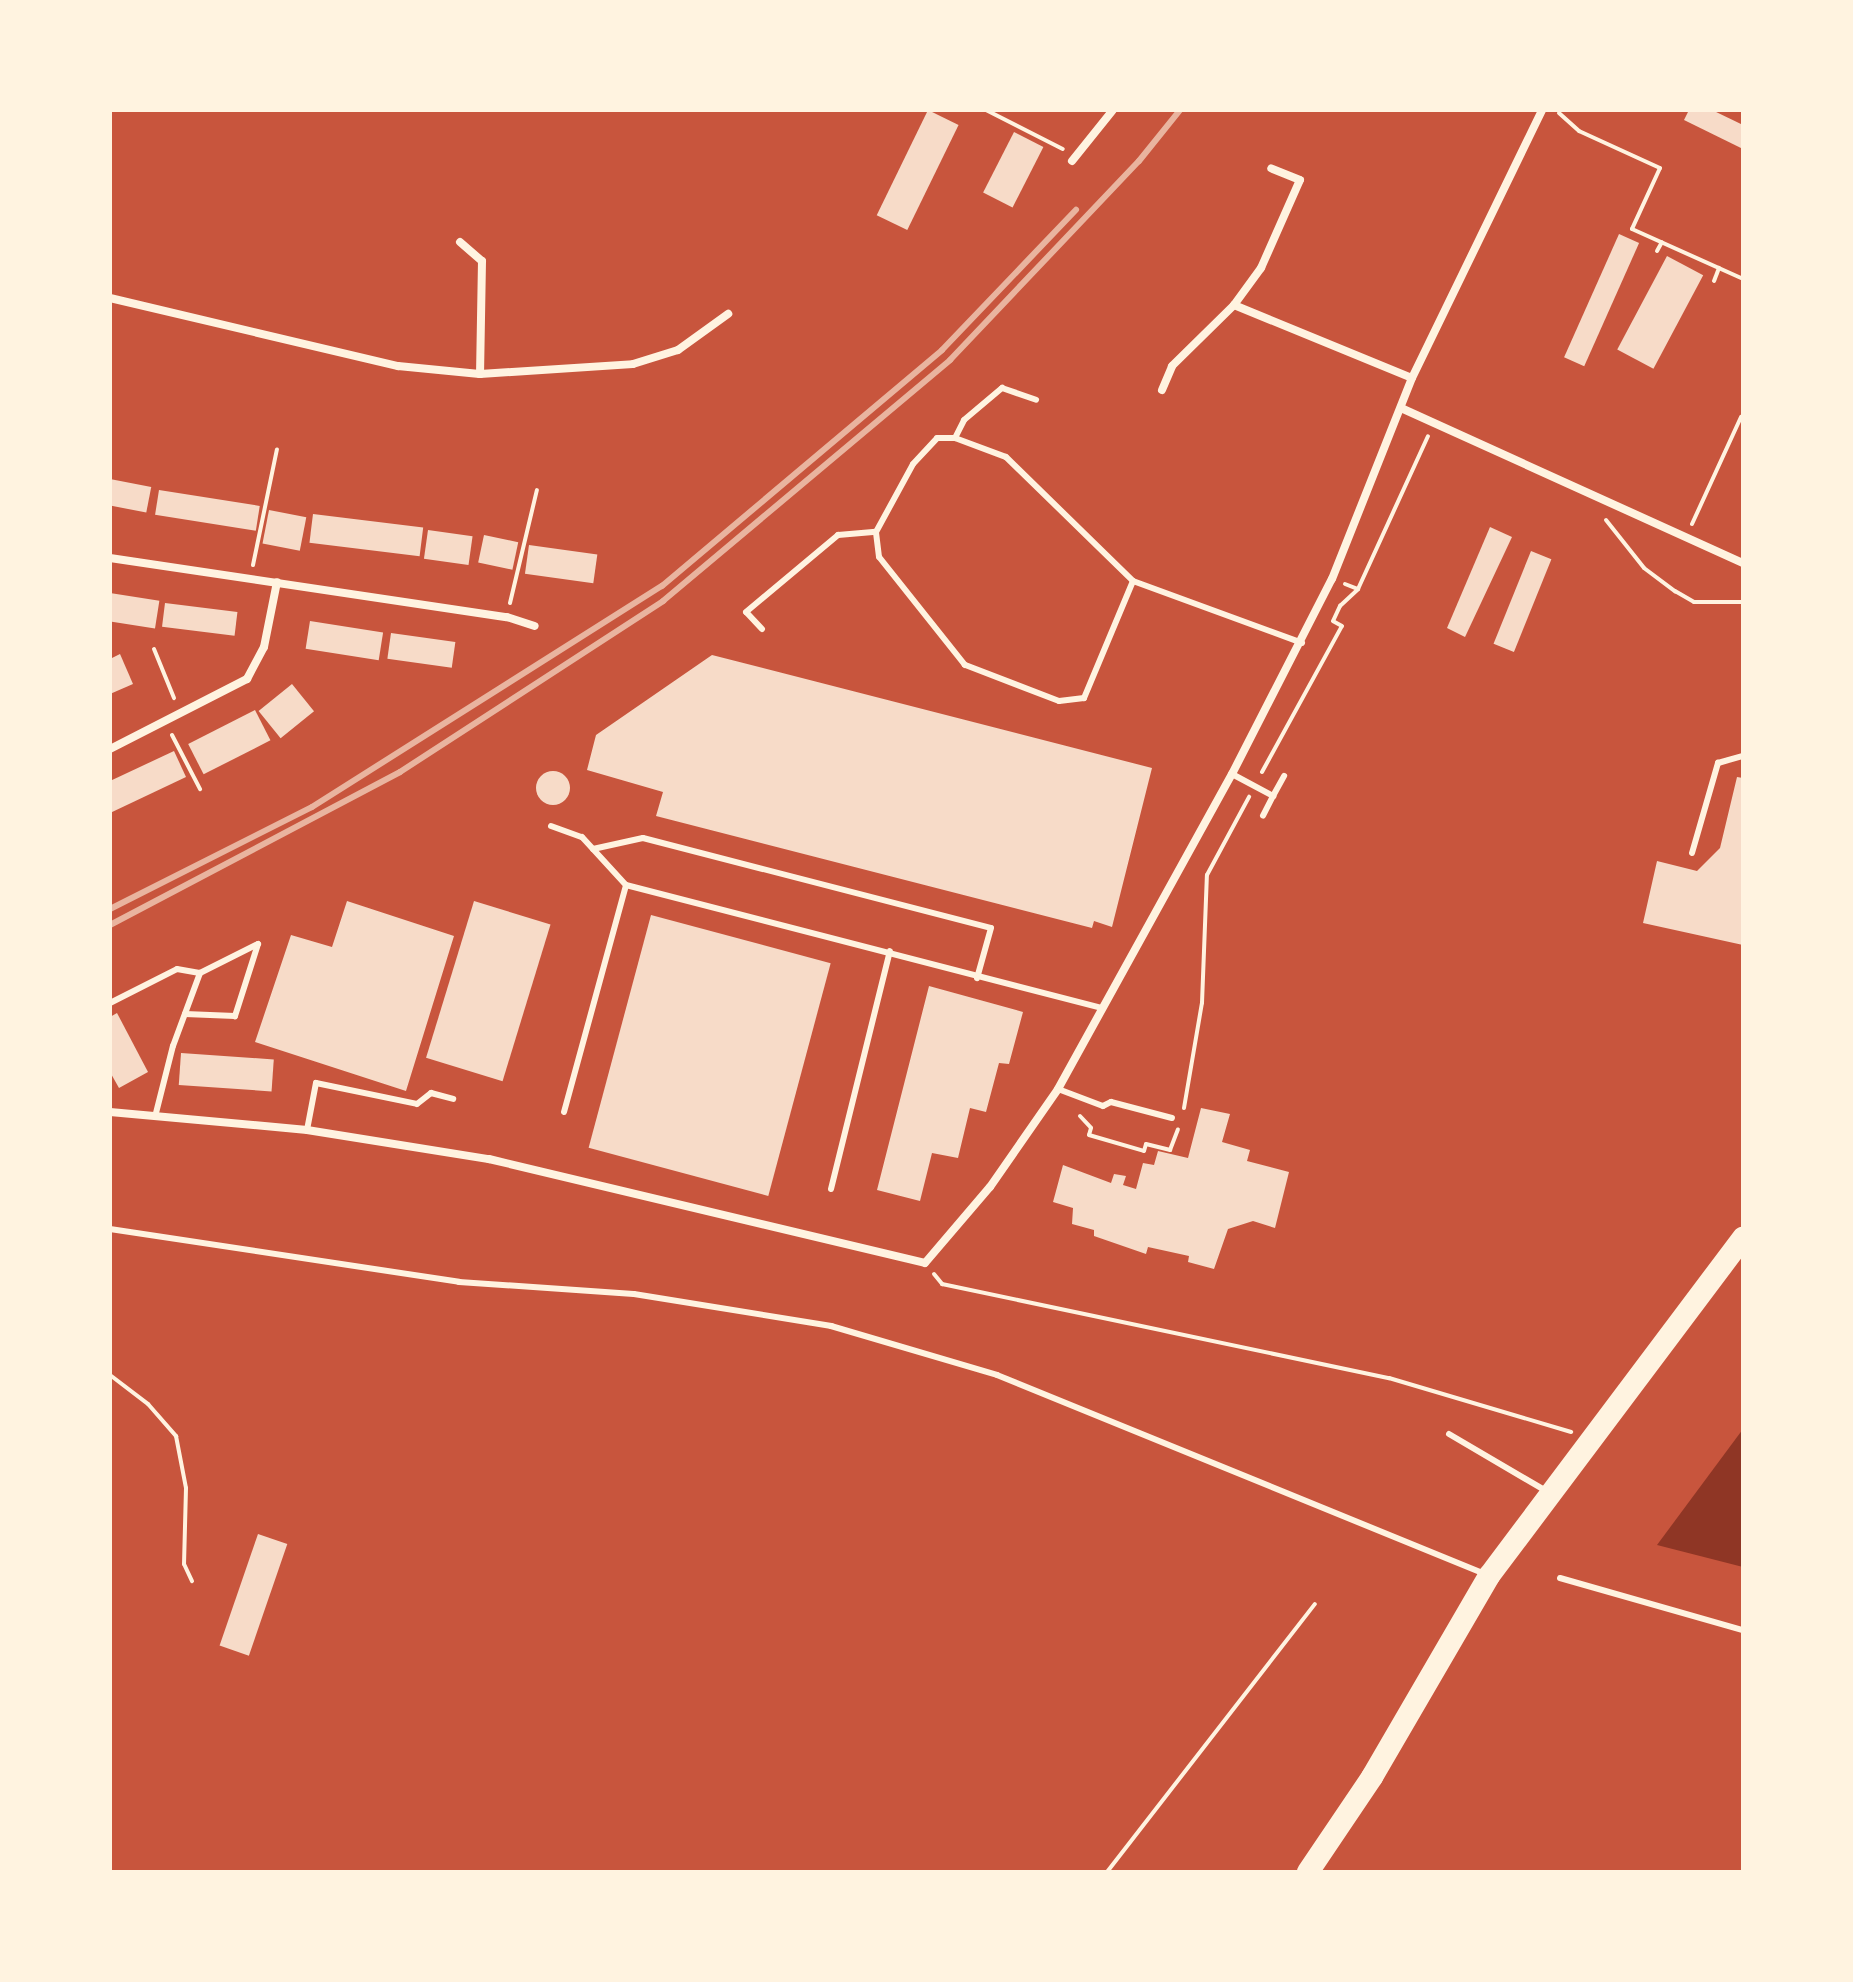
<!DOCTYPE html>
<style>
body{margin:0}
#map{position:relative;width:1853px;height:1982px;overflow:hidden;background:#c8553d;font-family:"Roboto Condensed",sans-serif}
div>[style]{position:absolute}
.water>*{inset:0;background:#8f3625}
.building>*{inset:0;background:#f7dbc8;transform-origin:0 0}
.round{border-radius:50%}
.path>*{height:4px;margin:-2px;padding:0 2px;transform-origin:2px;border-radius:2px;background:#fff3e0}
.service>*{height:6px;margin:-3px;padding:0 3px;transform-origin:3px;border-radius:3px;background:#fff3e0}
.minor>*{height:8px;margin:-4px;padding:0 4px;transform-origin:4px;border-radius:4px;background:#fff3e0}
.trunk>*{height:22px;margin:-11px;padding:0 11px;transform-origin:11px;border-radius:11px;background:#fff3e0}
.rail>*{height:6px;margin:-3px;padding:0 3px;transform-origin:3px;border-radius:3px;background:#e9b49f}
span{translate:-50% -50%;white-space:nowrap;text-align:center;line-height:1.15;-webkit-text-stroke:6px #fff3e0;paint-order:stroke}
.frame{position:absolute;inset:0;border:112px solid #fff3e0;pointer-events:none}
</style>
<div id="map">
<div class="water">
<div style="clip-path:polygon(1743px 1429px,1743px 1567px,1657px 1545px)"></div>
</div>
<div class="building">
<div style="left:928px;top:110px;width:34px;height:117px;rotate:26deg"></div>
<div style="clip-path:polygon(1689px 110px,1712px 110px,1743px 125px,1743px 149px,1684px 120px)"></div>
<div style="left:1014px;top:132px;width:33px;height:68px;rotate:27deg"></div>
<div style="left:1619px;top:234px;width:22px;height:135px;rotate:24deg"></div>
<div style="left:1667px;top:256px;width:41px;height:106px;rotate:28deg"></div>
<div style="left:110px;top:479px;width:42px;height:26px;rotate:11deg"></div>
<div style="left:159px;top:490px;width:102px;height:25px;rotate:9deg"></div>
<div style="left:269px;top:510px;width:38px;height:34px;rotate:11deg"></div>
<div style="left:313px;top:514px;width:111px;height:29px;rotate:7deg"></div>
<div style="clip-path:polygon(1490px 527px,1512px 537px,1465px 637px,1447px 628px)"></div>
<div style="left:428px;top:530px;width:45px;height:29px;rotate:8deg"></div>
<div style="left:484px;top:535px;width:35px;height:28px;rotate:12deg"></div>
<div style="left:529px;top:545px;width:69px;height:29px;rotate:8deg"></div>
<div style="left:1531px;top:551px;width:22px;height:100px;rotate:22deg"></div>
<div style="left:110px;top:593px;width:50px;height:28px;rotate:9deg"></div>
<div style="left:165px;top:603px;width:73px;height:24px;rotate:7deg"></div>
<div style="left:310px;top:621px;width:74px;height:28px;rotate:9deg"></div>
<div style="left:391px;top:633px;width:65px;height:26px;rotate:8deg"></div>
<div style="clip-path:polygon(120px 654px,133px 684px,110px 694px,110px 659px)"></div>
<div style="clip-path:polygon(712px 655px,1152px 768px,1112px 927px,1094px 921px,1092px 928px,656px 816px,663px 792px,587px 770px,596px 735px)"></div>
<div style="left:292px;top:684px;width:35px;height:43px;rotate:51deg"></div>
<div style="left:255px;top:710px;width:34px;height:75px;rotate:63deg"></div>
<div style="clip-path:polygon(174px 751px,186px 777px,110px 813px,110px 781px)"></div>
<div class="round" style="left:536px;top:771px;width:34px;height:34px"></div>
<div style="clip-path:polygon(1737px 777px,1743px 778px,1743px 945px,1643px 923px,1657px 861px,1697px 871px,1720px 848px)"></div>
<div style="clip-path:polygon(347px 901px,454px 936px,406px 1091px,255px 1042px,291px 935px,332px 947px)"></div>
<div style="left:474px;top:901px;width:80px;height:164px;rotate:17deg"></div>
<div style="left:651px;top:915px;width:186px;height:241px;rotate:15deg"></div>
<div style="clip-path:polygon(929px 986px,1023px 1012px,1009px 1064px,999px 1063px,986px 1112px,970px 1108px,958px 1158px,932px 1153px,920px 1201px,877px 1190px)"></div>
<div style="clip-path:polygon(117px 1013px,148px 1072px,119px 1088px,110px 1072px,110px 1017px)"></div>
<div style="left:181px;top:1053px;width:93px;height:32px;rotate:4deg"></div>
<div style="clip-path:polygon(1201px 1108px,1230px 1114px,1222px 1142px,1250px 1150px,1247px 1161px,1289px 1172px,1275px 1228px,1253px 1221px,1228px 1229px,1214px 1269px,1188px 1262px,1189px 1256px,1148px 1247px,1146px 1254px,1094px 1236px,1094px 1230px,1072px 1224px,1073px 1208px,1053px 1202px,1063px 1165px,1111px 1183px,1114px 1174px,1126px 1176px,1123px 1185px,1136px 1189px,1143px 1163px,1154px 1165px,1158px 1151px,1188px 1158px)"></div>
<div style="left:258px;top:1534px;width:31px;height:118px;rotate:19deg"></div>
</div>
<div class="path">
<div style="left:986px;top:110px;width:86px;rotate:26.9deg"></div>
<div style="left:1559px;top:113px;width:27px;rotate:42deg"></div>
<div style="left:1579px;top:131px;width:89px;rotate:24.6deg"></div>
<div style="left:1660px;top:168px;width:67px;rotate:114.7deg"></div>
<div style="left:1632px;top:229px;width:122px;rotate:24.2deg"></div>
<div style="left:1657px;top:251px;width:10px;rotate:-61deg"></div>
<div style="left:1714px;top:281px;width:14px;rotate:-69deg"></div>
<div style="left:1606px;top:520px;width:61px;rotate:51.6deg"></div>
<div style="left:1644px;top:568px;width:39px;rotate:37deg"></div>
<div style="left:1675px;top:591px;width:22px;rotate:30deg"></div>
<div style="left:1694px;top:602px;width:49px"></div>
<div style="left:1692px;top:524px;width:118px;rotate:-65.4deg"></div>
<div style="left:253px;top:565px;width:118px;rotate:-78.3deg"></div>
<div style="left:1345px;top:584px;width:14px;rotate:21deg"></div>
<div style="left:1358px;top:589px;width:168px;rotate:-65.4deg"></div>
<div style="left:510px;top:603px;width:116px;rotate:-76.6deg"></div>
<div style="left:154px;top:649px;width:53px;rotate:67.8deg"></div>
<div style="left:172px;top:735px;width:61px;rotate:62.6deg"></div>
<div style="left:1262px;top:772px;width:166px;rotate:-61.3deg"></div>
<div style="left:1342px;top:626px;width:10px;rotate:-151deg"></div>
<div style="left:1333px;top:621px;width:17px;rotate:-65deg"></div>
<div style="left:1340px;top:606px;width:25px;rotate:-43deg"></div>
<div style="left:1184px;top:1108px;width:107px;rotate:-80.3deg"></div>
<div style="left:1202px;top:1003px;width:128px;rotate:-87.8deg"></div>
<div style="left:1207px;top:875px;width:89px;rotate:-61.7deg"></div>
<div style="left:1080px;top:1116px;width:16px;rotate:47deg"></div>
<div style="left:1091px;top:1128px;width:7px;rotate:106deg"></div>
<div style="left:1089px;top:1135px;width:57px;rotate:16.2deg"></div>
<div style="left:1144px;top:1151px;width:7px;rotate:-74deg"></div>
<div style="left:1146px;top:1144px;width:25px;rotate:14deg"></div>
<div style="left:1170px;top:1150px;width:22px;rotate:-69deg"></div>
<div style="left:934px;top:1274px;width:13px;rotate:51deg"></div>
<div style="left:942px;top:1284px;width:457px;rotate:11.9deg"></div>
<div style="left:1389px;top:1378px;width:190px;rotate:16.5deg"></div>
<div style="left:110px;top:1375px;width:48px;rotate:37.3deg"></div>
<div style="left:148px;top:1404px;width:43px;rotate:48.8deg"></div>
<div style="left:176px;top:1436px;width:53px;rotate:79.1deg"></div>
<div style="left:186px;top:1488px;width:76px;rotate:91.5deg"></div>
<div style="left:184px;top:1564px;width:19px;rotate:65deg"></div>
<div style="left:1107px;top:1872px;width:339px;rotate:-52.2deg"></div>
</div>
<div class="service">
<div style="left:955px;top:438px;width:20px;rotate:-63deg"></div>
<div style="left:964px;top:420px;width:50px;rotate:-40.1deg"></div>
<div style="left:1002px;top:388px;width:36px;rotate:19deg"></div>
<div style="left:1133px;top:581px;width:127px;rotate:112.7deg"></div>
<div style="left:1084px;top:698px;width:25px;rotate:173deg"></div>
<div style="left:1059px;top:701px;width:101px;rotate:-159deg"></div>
<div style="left:965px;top:665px;width:138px;rotate:-128.5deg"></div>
<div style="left:879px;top:557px;width:25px;rotate:-97deg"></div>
<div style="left:876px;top:532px;width:77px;rotate:-61.4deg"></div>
<div style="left:913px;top:464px;width:35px;rotate:-47deg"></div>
<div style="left:937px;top:438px;width:18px"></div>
<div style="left:955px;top:438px;width:54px;rotate:20.4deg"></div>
<div style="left:1006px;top:457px;width:177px;rotate:44.3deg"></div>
<div style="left:1133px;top:581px;width:180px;rotate:20.1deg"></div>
<div style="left:762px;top:629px;width:23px;rotate:-133deg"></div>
<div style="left:746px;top:612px;width:120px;rotate:-39.9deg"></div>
<div style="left:838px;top:535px;width:38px;rotate:-5deg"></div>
<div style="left:1232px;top:774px;width:47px;rotate:28.2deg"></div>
<div style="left:1273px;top:796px;width:22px;rotate:117deg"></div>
<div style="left:1273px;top:796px;width:23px;rotate:-61deg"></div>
<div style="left:551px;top:826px;width:33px;rotate:20deg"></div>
<div style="left:582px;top:837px;width:65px;rotate:47.5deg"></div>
<div style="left:626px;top:885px;width:492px;rotate:14.5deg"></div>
<div style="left:593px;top:849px;width:51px;rotate:-12.4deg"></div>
<div style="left:643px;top:838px;width:359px;rotate:14.5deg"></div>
<div style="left:991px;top:928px;width:52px;rotate:105.6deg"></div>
<div style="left:1692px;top:853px;width:94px;rotate:-73.9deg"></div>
<div style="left:1718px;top:763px;width:26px;rotate:-16deg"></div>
<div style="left:110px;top:1003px;width:75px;rotate:-26.9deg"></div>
<div style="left:177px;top:969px;width:23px;rotate:10deg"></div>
<div style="left:1058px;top:1089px;width:48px;rotate:20.7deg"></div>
<div style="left:1103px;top:1106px;width:9px;rotate:-27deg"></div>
<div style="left:1111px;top:1102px;width:63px;rotate:14.7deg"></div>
<div style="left:564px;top:1112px;width:235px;rotate:-74.7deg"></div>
<div style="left:156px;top:1113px;width:69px;rotate:-75.8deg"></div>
<div style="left:173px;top:1046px;width:78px;rotate:-69.7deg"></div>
<div style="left:200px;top:973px;width:65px;rotate:-26.6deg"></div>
<div style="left:258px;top:944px;width:76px;rotate:107.7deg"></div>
<div style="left:235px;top:1016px;width:50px;rotate:-177.7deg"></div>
<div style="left:307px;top:1130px;width:48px;rotate:-79.2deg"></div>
<div style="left:316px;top:1083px;width:103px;rotate:11.7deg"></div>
<div style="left:417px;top:1104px;width:18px;rotate:-38deg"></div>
<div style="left:431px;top:1093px;width:23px;rotate:15deg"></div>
<div style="left:831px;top:1189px;width:245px;rotate:-76.1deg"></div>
<div style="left:110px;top:1229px;width:353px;rotate:8.6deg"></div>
<div style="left:459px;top:1282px;width:175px;rotate:3.9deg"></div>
<div style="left:634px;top:1294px;width:200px;rotate:9.2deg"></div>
<div style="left:831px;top:1326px;width:173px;rotate:16.4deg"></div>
<div style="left:997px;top:1375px;width:527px;rotate:22.18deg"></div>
<div style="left:1449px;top:1434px;width:115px;rotate:30.4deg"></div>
<div style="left:1560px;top:1578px;width:190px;rotate:15.9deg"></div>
</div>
<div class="minor">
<div style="left:1072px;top:161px;width:65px;rotate:-51.2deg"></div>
<div style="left:460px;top:242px;width:29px;rotate:41deg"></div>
<div style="left:482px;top:261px;width:113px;rotate:91deg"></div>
<div style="left:110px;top:298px;width:296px;rotate:13.3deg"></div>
<div style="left:398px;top:366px;width:82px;rotate:5.6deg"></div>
<div style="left:480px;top:374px;width:153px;rotate:-3.7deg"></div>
<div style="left:633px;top:364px;width:47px;rotate:-17.3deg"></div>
<div style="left:678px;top:350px;width:62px;rotate:-35.8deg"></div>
<div style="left:1234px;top:305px;width:192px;rotate:22.3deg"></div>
<div style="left:1162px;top:390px;width:26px;rotate:-67deg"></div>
<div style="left:1172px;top:366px;width:87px;rotate:-44.5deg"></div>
<div style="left:1234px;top:305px;width:46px;rotate:-53.9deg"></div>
<div style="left:1261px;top:268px;width:96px;rotate:-66.1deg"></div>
<div style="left:1300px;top:180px;width:31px;rotate:-158deg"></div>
<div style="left:1401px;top:408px;width:375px;rotate:24.4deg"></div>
<div style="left:110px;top:558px;width:401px;rotate:8.5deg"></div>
<div style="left:507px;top:617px;width:29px;rotate:18deg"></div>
<div style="left:110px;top:749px;width:154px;rotate:-27.1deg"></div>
<div style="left:247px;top:679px;width:36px;rotate:-62deg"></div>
<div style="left:264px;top:647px;width:66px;rotate:-78.7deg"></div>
<div style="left:110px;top:1112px;width:198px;rotate:5.2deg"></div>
<div style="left:307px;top:1130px;width:184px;rotate:9.1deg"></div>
<div style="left:489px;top:1159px;width:448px;rotate:13.4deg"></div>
<div style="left:925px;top:1263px;width:100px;rotate:-49.5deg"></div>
<div style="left:990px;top:1187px;width:119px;rotate:-55.2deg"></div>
<div style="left:1058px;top:1089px;width:360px;rotate:-61.1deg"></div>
<div style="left:1232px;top:774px;width:219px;rotate:-62.9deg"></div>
<div style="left:1332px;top:579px;width:216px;rotate:-68.3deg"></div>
<div style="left:1412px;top:378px;width:298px;rotate:-64.1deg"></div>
</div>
<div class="trunk">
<div style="left:1308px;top:1872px;width:115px;rotate:-56deg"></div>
<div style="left:1372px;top:1777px;width:233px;rotate:-59.8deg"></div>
<div style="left:1489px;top:1576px;width:423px;rotate:-53.1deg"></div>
</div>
<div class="rail">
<div style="left:110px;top:909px;width:226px;rotate:-26.8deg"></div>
<div style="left:312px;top:807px;width:414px;rotate:-32.3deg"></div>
<div style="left:662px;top:586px;width:366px;rotate:-40.1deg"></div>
<div style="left:942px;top:350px;width:194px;rotate:-46.3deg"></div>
<div style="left:110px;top:925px;width:328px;rotate:-27.8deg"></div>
<div style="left:400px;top:772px;width:314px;rotate:-33deg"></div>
<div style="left:663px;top:601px;width:375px;rotate:-40deg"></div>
<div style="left:950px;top:360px;width:274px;rotate:-46.5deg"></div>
<div style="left:1139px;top:161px;width:65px;rotate:-51.2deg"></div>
</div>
<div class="frame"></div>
</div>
